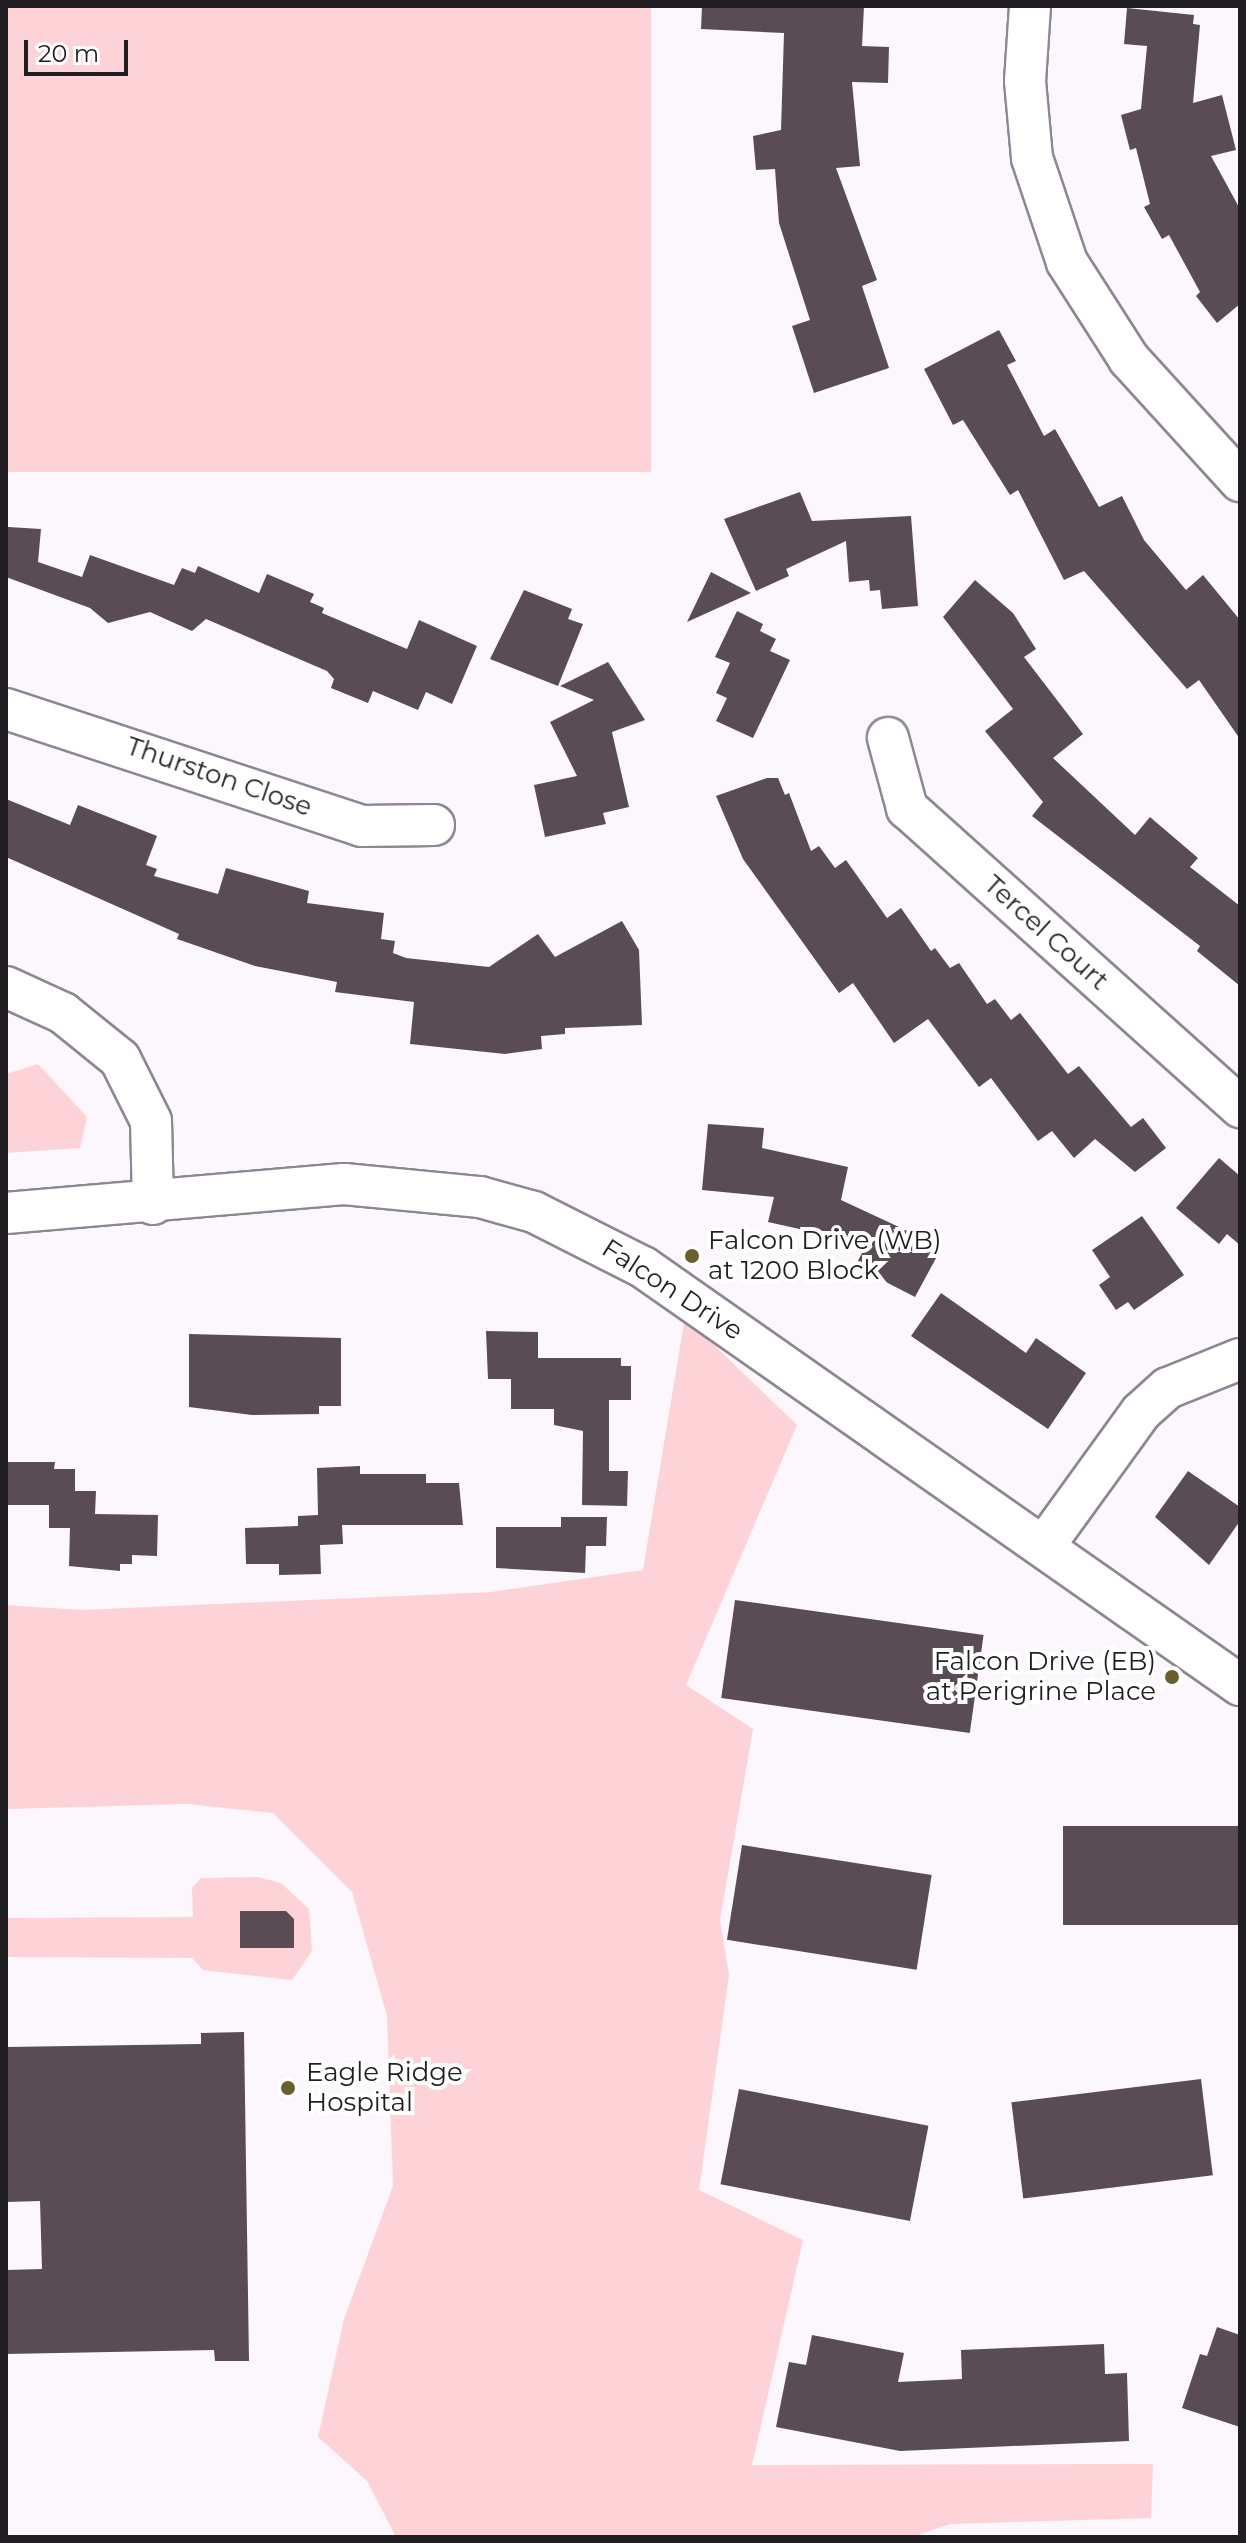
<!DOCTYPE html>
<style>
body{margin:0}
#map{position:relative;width:1246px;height:2543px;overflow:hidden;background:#fbf7fd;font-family:Montserrat,sans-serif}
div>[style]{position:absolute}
.green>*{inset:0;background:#fed3d8;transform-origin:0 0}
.building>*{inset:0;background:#594c54;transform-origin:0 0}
.roads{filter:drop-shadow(2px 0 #8e8793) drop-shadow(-2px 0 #8e8793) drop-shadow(0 2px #8e8793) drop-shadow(0 -2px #8e8793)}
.minor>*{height:40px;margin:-20px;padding:0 20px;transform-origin:20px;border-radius:20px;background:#fff}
.dots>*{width:22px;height:22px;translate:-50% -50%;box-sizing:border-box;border:4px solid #fff;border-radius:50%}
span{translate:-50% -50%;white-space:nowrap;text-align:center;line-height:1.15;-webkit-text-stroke:8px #fff;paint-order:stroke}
.street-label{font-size:26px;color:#211e23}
.poi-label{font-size:26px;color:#211e23}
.left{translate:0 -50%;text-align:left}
.right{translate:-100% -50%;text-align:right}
.frame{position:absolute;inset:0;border:8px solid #211e23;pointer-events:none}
.scale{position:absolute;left:24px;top:40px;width:104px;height:36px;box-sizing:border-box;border:4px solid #211e23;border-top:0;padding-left:10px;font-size:24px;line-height:28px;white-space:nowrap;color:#211e23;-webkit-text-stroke:6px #fff;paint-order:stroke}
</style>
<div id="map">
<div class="green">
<div style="left:6px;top:6px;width:645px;height:466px"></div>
<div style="clip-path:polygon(38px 1064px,87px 1117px,80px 1148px,6px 1153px,6px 1074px)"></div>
<div style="clip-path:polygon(685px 1317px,797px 1425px,686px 1685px,753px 1729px,720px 1920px,729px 1975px,699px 2190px,803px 2240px,752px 2465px,1153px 2464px,1151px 2518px,950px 2524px,912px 2537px,396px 2537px,367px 2481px,318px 2437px,344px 2319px,393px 2186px,387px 2016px,352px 1892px,273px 1813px,187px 1804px,6px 1809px,6px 1605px,81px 1610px,491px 1592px,643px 1570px)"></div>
<div style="clip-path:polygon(258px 1877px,281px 1883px,309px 1909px,312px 1951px,292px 1980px,203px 1970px,192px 1958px,6px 1957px,6px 1918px,193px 1917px,192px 1888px,201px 1878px)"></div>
</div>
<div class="building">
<div style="clip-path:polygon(702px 6px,864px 6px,862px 46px,889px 47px,888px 83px,852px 82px,860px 166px,836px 168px,877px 280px,862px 286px,889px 368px,814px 393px,792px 326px,810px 320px,779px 223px,775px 169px,756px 170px,753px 136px,781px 130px,784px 33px,701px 29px)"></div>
<div style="clip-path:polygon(1127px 8px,1194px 15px,1193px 24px,1200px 25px,1193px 103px,1222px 95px,1236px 150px,1211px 156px,1240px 209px,1240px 304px,1217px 323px,1196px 296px,1200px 292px,1169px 235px,1162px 239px,1144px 207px,1150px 204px,1136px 148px,1130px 150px,1121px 115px,1141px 109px,1147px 46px,1124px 44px)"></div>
<div style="clip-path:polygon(999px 330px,1016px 361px,1007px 365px,1044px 436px,1055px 429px,1099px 507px,1122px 496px,1144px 540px,1186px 590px,1203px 575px,1240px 620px,1240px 739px,1199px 680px,1187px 689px,1084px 571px,1064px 580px,1018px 490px,1010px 495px,963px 420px,953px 425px,924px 369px)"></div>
<div style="clip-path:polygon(800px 492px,812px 521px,911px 516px,918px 606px,882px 609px,880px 590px,870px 591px,869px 580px,849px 582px,846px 541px,786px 569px,789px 576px,756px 591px,724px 519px)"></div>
<div style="clip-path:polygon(8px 527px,41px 529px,38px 562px,82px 577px,90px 555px,174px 585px,182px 568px,195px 573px,198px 566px,259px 593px,267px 574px,314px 594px,310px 602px,324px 608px,322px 613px,407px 649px,419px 620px,477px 646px,452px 704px,426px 692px,418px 710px,373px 691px,368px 703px,331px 688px,334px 679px,327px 671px,206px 619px,192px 631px,150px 612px,108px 623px,90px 608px,6px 577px)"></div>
<div style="clip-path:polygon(711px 572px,751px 593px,687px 622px)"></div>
<div style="clip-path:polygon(975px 580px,1013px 613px,1036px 649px,1024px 657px,1083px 734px,1053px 758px,1135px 835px,1150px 817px,1198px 858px,1190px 867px,1240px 906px,1240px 986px,1197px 951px,1200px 946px,1032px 816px,1043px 802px,985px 731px,1013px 709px,943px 617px)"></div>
<div style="clip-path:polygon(524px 590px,572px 609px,568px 619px,583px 624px,558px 686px,490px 659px)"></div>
<div style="clip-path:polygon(737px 611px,763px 624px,760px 631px,776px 639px,770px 651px,790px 660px,753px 738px,716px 721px,727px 698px,716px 693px,730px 663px,715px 657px)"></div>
<div style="clip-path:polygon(608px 662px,645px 720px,612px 732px,629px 807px,603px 813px,606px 824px,545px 837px,534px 785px,577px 776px,550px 722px,594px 700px,560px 686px)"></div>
<div style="clip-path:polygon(767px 778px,778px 778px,785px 795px,789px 793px,811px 851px,819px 846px,835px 868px,846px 860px,887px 918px,901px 908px,931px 951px,935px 948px,950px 968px,959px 963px,987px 1004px,995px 999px,1011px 1020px,1020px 1013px,1068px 1074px,1079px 1066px,1131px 1127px,1143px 1118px,1166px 1148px,1135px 1172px,1095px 1139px,1074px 1158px,1052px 1131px,1038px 1141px,991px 1078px,979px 1087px,928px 1019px,894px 1043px,853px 983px,839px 993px,743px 859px,716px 796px)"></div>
<div style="clip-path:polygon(6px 799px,70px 825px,78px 805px,157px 836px,146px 865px,157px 869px,154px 876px,218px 894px,226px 868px,309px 891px,307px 903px,384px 913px,381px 939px,395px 941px,393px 953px,406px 958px,489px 967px,538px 934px,555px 957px,622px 921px,639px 950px,642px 1025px,565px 1028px,565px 1034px,541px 1036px,542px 1049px,505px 1054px,410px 1044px,414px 1002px,335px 992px,337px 982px,255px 966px,177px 939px,179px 934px,6px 857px)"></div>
<div style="clip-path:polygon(708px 1124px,764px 1128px,762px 1148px,848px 1167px,841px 1200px,942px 1247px,915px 1297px,855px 1266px,867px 1244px,768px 1222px,774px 1197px,702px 1190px)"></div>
<div style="clip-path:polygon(1219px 1158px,1240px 1176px,1240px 1245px,1227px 1234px,1219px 1244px,1176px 1208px)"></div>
<div style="clip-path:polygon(1142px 1216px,1184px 1275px,1134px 1310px,1128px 1302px,1116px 1310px,1099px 1285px,1110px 1277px,1092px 1250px)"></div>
<div style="clip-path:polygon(941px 1293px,1026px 1353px,1036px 1338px,1086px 1373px,1048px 1429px,911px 1336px)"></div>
<div style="clip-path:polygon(486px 1331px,538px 1332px,538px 1358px,621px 1358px,621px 1366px,631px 1366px,631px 1400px,609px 1400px,609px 1471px,628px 1471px,627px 1506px,582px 1505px,583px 1431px,554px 1425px,554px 1409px,511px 1409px,511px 1379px,488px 1379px)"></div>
<div style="clip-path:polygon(189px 1334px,341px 1338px,341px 1406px,319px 1406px,319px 1414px,252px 1415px,189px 1407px)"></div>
<div style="clip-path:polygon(6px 1462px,55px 1462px,54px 1469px,75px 1469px,75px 1491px,96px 1491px,95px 1514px,158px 1515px,157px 1556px,132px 1555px,132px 1564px,120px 1564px,120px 1571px,69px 1566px,70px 1528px,49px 1528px,49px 1505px,6px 1505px)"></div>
<div style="clip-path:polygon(360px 1466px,360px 1474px,426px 1474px,426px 1483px,459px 1483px,463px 1525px,342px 1525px,343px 1544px,320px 1545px,321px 1574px,279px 1575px,279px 1564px,246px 1564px,245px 1528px,298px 1526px,298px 1516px,318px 1515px,317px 1468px)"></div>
<div style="clip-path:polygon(1188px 1471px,1240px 1507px,1240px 1521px,1209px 1565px,1155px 1517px)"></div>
<div style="clip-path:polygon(561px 1517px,607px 1517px,606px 1546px,586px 1546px,585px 1573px,496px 1568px,496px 1527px,561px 1527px)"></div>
<div style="left:735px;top:1600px;width:251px;height:99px;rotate:8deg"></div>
<div style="left:1240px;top:1826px;width:99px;height:177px;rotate:90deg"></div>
<div style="left:742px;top:1845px;width:192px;height:96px;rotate:9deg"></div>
<div style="clip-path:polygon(240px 1911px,286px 1911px,294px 1919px,294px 1948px,240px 1948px)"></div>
<div style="clip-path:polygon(244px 2032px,249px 2361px,215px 2361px,214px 2350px,6px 2354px,6px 2270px,42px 2269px,40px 2201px,6px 2202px,6px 2047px,201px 2044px,201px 2033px)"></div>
<div style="left:1201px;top:2079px;width:97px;height:191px;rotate:83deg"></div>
<div style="left:739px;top:2089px;width:193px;height:97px;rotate:11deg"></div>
<div style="clip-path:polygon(1217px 2327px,1240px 2335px,1240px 2427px,1182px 2408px,1200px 2354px,1207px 2356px)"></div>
<div style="clip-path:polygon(812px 2335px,904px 2353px,898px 2382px,962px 2379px,961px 2350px,1104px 2344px,1105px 2374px,1127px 2373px,1129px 2441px,900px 2451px,776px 2427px,789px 2362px,806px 2365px)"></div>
</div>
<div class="roads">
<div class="minor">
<div style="left:1030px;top:6px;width:75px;rotate:93.8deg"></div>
<div style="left:1025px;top:81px;width:77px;rotate:84.8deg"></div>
<div style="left:1032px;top:158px;width:110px;rotate:71.4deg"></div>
<div style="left:1067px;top:262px;width:115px;rotate:57.4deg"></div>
<div style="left:1129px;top:359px;width:165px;rotate:47.7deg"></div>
<div style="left:6px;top:709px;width:374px;rotate:18.2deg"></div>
<div style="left:361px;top:826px;width:73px;rotate:-0.8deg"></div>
<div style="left:888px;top:738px;width:73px;rotate:74.8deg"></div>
<div style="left:907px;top:808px;width:448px;rotate:41.9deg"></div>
<div style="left:6px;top:987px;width:63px;rotate:24.5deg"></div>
<div style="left:63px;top:1013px;width:73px;rotate:38.9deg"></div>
<div style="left:120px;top:1059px;width:69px;rotate:63.4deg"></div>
<div style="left:151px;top:1121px;width:83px;rotate:88.6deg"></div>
<div style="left:6px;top:1213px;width:339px;rotate:-4.9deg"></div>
<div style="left:344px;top:1184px;width:137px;rotate:5.5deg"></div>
<div style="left:480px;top:1197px;width:56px;rotate:15.5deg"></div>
<div style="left:534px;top:1212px;width:122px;rotate:26.8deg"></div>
<div style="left:643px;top:1267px;width:729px;rotate:35deg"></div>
<div style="left:1044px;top:1546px;width:165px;rotate:-54.1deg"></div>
<div style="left:1141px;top:1412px;width:36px;rotate:-42deg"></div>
<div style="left:1168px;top:1388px;width:78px;rotate:-21.9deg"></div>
</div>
</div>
<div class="dots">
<div style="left:692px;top:1256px;background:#6a602d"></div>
<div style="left:1172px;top:1677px;background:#6a602d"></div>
<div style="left:288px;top:2088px;background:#6a602d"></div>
</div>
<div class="street-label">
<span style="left:219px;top:777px;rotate:19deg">Thurston Close</span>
<span style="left:1046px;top:933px;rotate:42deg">Tercel Court</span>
<span style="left:672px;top:1290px;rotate:33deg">Falcon Drive</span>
</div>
<div class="poi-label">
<span class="left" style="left:708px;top:1256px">Falcon Drive (WB)<br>at 1200 Block</span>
<span class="right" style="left:1156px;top:1677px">Falcon Drive (EB)<br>at Perigrine Place</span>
<span class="left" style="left:306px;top:2088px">Eagle Ridge<br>Hospital</span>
</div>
<div class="frame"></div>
<div class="scale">20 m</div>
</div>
